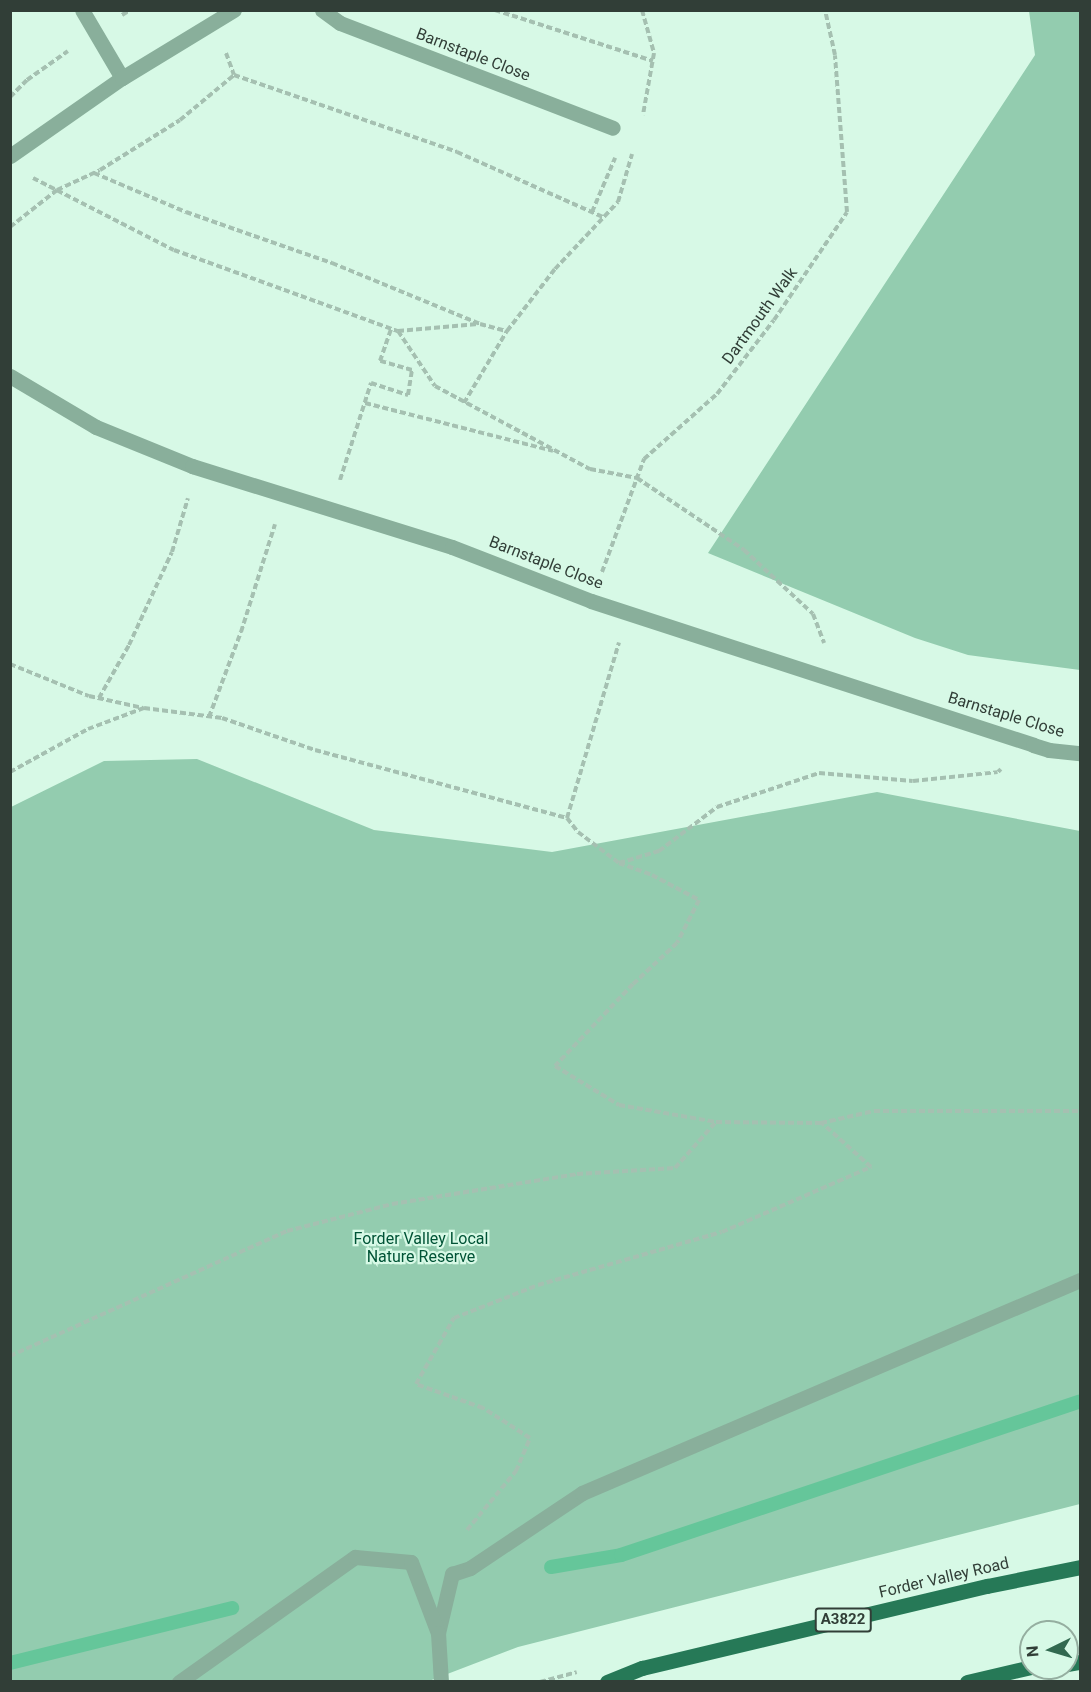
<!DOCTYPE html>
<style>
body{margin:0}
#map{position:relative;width:1091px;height:1692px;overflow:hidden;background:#d7f9e6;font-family:Roboto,sans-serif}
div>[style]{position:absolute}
.green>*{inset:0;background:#93ccaf}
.stream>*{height:14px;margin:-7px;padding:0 7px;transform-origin:7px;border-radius:7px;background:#65c69a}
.path>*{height:4px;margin-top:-2px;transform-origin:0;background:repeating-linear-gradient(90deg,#a5c0b1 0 6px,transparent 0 9px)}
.lane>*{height:15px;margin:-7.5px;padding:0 7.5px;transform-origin:7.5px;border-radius:7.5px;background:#89af9b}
.street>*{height:15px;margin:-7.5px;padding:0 7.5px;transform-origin:7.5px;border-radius:7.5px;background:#89af9b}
.primary>*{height:15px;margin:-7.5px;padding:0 7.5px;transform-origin:7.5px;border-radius:7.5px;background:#267957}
span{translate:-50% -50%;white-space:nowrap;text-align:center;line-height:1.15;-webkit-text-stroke:4.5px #d7f9e6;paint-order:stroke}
.shield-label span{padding:2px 4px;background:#d7f9e6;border:2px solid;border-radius:4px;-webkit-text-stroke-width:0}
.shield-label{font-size:15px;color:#313e37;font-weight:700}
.street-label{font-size:16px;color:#313e37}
.park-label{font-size:16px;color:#005336}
.frame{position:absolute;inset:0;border:12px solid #313e37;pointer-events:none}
.north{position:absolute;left:1019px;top:1620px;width:60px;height:60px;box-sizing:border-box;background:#d7f9e6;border:2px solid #95aea0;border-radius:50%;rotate:265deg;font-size:16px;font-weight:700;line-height:24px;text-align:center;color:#313e37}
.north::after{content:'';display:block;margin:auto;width:21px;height:27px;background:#326950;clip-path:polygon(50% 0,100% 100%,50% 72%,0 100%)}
</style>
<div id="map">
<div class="green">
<div style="clip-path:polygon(1029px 11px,1080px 11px,1080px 670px,968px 655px,915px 638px,708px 553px,1035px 55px)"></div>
<div style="clip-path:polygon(197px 759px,374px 830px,552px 852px,877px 792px,1080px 831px,1080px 1504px,518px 1647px,429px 1681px,11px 1682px,11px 807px,104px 761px)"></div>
</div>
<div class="stream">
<div style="left:551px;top:1567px;width:71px;rotate:-9.7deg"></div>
<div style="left:621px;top:1555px;width:484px;rotate:-18.5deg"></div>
<div style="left:10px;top:1663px;width:229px;rotate:-13.9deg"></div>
</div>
<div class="path">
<div style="left:495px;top:10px;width:166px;rotate:17.9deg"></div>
<div style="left:642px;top:10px;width:45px;rotate:74.4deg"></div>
<div style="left:654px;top:53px;width:63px;rotate:100.1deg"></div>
<div style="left:122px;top:15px;width:9px;rotate:-32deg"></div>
<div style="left:226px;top:53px;width:23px;rotate:70deg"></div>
<div style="left:234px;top:75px;width:236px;rotate:19deg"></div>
<div style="left:457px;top:152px;width:160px;rotate:24deg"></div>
<div style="left:10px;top:97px;width:24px;rotate:-45deg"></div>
<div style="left:27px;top:80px;width:50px;rotate:-35.3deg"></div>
<div style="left:94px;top:173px;width:100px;rotate:23deg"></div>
<div style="left:186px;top:212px;width:155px;rotate:19.3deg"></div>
<div style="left:332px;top:263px;width:160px;rotate:22.4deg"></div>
<div style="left:480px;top:324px;width:28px;rotate:15deg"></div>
<div style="left:33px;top:178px;width:158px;rotate:27.1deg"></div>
<div style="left:174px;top:250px;width:238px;rotate:19.9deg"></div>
<div style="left:398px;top:331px;width:66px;rotate:56.1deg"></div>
<div style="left:435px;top:386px;width:176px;rotate:28.2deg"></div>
<div style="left:590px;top:469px;width:48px;rotate:10.8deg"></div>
<div style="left:637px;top:478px;width:129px;rotate:33.9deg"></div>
<div style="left:744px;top:550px;width:94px;rotate:42.8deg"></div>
<div style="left:813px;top:614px;width:31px;rotate:69deg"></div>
<div style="left:592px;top:212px;width:59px;rotate:-66.9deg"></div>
<div style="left:10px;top:227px;width:60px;rotate:-38.2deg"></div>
<div style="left:57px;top:190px;width:47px;rotate:-24.9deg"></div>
<div style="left:100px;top:170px;width:94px;rotate:-32deg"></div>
<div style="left:180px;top:120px;width:70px;rotate:-39.8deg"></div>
<div style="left:398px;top:331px;width:80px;rotate:-5deg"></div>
<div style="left:365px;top:403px;width:194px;rotate:14.3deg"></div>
<div style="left:464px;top:403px;width:84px;rotate:-59.2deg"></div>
<div style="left:507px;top:331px;width:78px;rotate:-52.3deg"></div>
<div style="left:555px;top:269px;width:92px;rotate:-46.8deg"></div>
<div style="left:618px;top:202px;width:50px;rotate:-73.7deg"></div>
<div style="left:340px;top:480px;width:102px;rotate:-72.3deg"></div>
<div style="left:371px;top:383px;width:39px;rotate:18deg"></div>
<div style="left:408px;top:395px;width:25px;rotate:-81deg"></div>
<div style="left:412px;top:370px;width:33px;rotate:-164deg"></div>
<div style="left:380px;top:361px;width:34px;rotate:-71deg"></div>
<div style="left:602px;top:572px;width:121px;rotate:-69.6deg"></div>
<div style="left:644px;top:459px;width:98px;rotate:-41.7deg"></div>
<div style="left:717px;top:394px;width:93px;rotate:-52.4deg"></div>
<div style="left:774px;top:320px;width:130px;rotate:-55.9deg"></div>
<div style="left:847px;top:212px;width:157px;rotate:-94.4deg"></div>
<div style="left:835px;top:55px;width:46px;rotate:-102.5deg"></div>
<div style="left:10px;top:664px;width:85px;rotate:22.1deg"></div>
<div style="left:89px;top:696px;width:55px;rotate:12.5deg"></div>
<div style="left:99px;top:698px;width:61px;rotate:-60.5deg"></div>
<div style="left:129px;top:645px;width:102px;rotate:-65.2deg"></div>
<div style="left:172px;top:552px;width:56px;rotate:-73.5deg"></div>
<div style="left:209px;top:717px;width:91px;rotate:-69.4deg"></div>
<div style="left:241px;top:632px;width:113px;rotate:-72.5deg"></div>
<div style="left:10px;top:772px;width:89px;rotate:-28.9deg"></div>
<div style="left:88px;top:729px;width:60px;rotate:-20.6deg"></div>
<div style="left:144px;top:708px;width:79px;rotate:7.3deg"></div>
<div style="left:222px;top:718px;width:98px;rotate:19deg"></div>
<div style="left:315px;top:750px;width:261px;rotate:15.1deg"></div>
<div style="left:567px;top:818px;width:18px;rotate:52deg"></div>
<div style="left:578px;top:832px;width:51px;rotate:37.1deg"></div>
<div style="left:619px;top:863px;width:35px;rotate:20deg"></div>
<div style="left:652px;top:875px;width:53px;rotate:28deg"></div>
<div style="left:699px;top:900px;width:48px;rotate:117.1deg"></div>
<div style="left:677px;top:943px;width:60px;rotate:137deg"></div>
<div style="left:633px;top:984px;width:113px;rotate:133.6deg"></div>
<div style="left:555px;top:1066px;width:75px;rotate:31.4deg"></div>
<div style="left:619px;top:1105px;width:98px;rotate:9.9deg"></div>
<div style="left:716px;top:1122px;width:105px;rotate:0.5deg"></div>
<div style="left:821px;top:1123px;width:54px;rotate:-12.8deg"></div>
<div style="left:874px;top:1111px;width:206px"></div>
<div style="left:567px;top:818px;width:183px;rotate:-73.5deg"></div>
<div style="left:619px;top:863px;width:42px;rotate:-16.7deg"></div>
<div style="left:659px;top:851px;width:73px;rotate:-37.2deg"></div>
<div style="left:717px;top:807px;width:108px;rotate:-18.4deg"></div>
<div style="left:819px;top:773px;width:94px;rotate:4.9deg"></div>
<div style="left:913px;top:781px;width:85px;rotate:-6deg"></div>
<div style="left:998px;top:772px;width:4px;rotate:-45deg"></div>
<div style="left:10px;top:1356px;width:304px;rotate:-24.3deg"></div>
<div style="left:287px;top:1231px;width:108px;rotate:-14.4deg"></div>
<div style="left:392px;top:1204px;width:187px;rotate:-9.2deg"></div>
<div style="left:577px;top:1174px;width:98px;rotate:-3.5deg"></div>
<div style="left:675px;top:1168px;width:60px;rotate:-48.4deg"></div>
<div style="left:467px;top:1530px;width:77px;rotate:-50.3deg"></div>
<div style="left:516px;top:1471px;width:36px;rotate:-67deg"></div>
<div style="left:530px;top:1438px;width:56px;rotate:-147.4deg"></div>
<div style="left:483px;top:1408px;width:71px;rotate:-160.3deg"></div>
<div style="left:416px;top:1384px;width:76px;rotate:-60.1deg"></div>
<div style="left:454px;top:1318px;width:90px;rotate:-21.4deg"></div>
<div style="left:538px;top:1285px;width:191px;rotate:-16.1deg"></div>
<div style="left:722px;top:1232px;width:163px;rotate:-23.6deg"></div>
<div style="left:871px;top:1167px;width:66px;rotate:-138.1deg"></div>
<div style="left:540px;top:1682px;width:38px;rotate:-15deg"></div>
</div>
<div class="lane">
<div style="left:438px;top:1633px;width:61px;rotate:-76.7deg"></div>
<div style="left:452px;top:1574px;width:19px;rotate:-18deg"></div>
<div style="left:470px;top:1568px;width:135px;rotate:-33.8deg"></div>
<div style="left:582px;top:1493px;width:542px;rotate:-23.16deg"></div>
</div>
<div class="street">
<div style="left:82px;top:10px;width:79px;rotate:59.5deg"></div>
<div style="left:322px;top:10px;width:22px;rotate:36deg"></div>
<div style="left:340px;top:23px;width:292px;rotate:21deg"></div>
<div style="left:10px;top:156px;width:136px;rotate:-34.9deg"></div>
<div style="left:122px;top:78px;width:131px;rotate:-31.3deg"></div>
<div style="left:10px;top:376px;width:100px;rotate:30.7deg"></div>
<div style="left:96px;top:427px;width:104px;rotate:22.1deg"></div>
<div style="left:192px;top:466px;width:272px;rotate:17.3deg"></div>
<div style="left:452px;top:547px;width:149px;rotate:21.2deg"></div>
<div style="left:591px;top:601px;width:465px;rotate:18deg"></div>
<div style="left:1033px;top:745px;width:17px;rotate:17deg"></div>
<div style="left:1049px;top:750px;width:31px;rotate:6deg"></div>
<div style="left:179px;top:1682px;width:216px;rotate:-35.4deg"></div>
<div style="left:355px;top:1557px;width:56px;rotate:5.1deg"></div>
<div style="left:411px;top:1562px;width:76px;rotate:69.2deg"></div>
<div style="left:438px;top:1633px;width:49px;rotate:86.5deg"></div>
</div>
<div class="primary">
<div style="left:1067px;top:1664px;width:13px;rotate:-9deg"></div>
<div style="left:607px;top:1682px;width:38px;rotate:-22deg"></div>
<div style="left:642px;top:1668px;width:355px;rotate:-13.4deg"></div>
<div style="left:987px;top:1586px;width:95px;rotate:-11.5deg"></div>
<div style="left:967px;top:1682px;width:66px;rotate:-13.2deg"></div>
</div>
<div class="shield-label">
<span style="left:843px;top:1620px">A3822</span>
</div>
<div class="street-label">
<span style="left:473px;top:55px;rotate:21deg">Barnstaple Close</span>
<span style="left:760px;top:316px;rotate:-54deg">Dartmouth Walk</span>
<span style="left:546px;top:563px;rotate:21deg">Barnstaple Close</span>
<span style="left:1006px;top:715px;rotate:17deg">Barnstaple Close</span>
<span style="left:944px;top:1578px;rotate:-13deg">Forder Valley Road</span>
</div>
<div class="park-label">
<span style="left:421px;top:1248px">Forder Valley Local<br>Nature Reserve</span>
</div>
<div class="frame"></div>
<div class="north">N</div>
</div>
